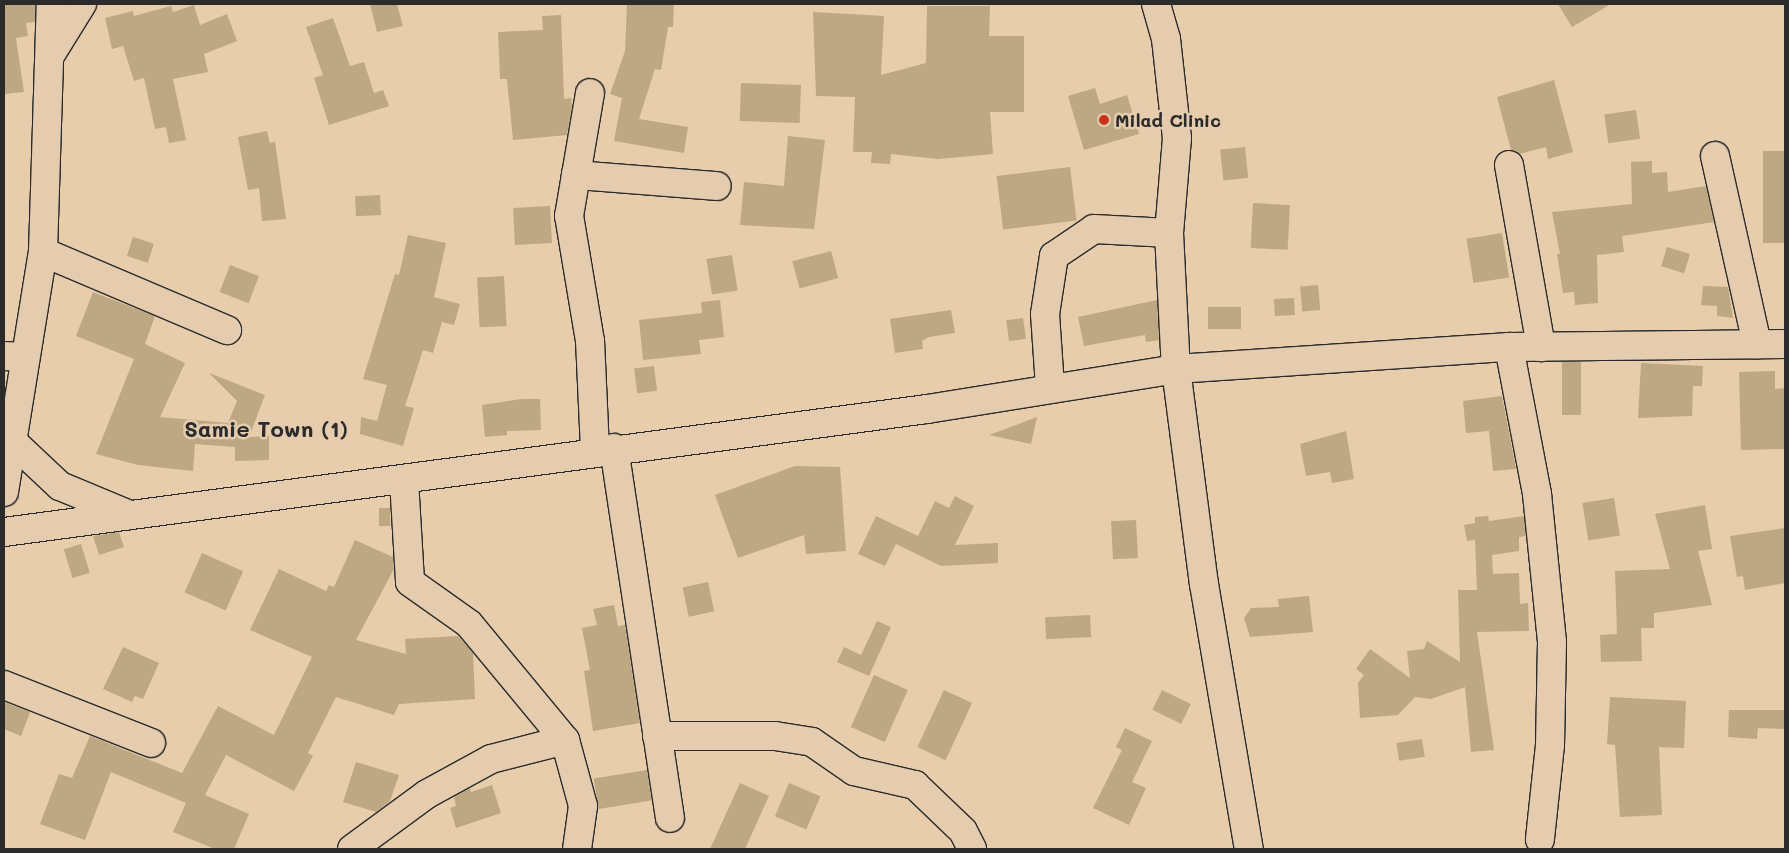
<!DOCTYPE html>
<style>
body{margin:0}
#map{position:relative;width:1789px;height:853px;overflow:hidden;background:#e7cdab;font-family:Mali,sans-serif}
div>[style]{position:absolute}
.building>*{inset:0;background:#bda883;transform-origin:0 0}
.roads{filter:drop-shadow(1px 0 #2b2b2b) drop-shadow(-1px 0 #2b2b2b) drop-shadow(0 1px #2b2b2b) drop-shadow(0 -1px #2b2b2b)}
.minor>*{height:28px;margin:-14px;padding:0 14px;transform-origin:14px;border-radius:14px;background:#e6ccae}
.major>*{height:28px;margin:-14px;padding:0 14px;transform-origin:14px;border-radius:14px;background:#e6ccae}
.dots>*{width:14px;height:14px;translate:-50% -50%;box-sizing:border-box;border:2px solid #e6ccae;border-radius:50%}
span{translate:-50% -50%;white-space:nowrap;text-align:center;line-height:1.15;-webkit-text-stroke:5px #e6ccae;paint-order:stroke}
.poi-label{font-size:18px;color:#2b2b2b;font-weight:700}
.left{translate:0 -50%;text-align:left}
.district-label{font-size:22px;color:#2b2b2b;font-weight:700}
.frame{position:absolute;inset:0;border:5px solid #2b2b2b;pointer-events:none}
</style>
<div id="map">
<div class="building">
<div style="clip-path:polygon(4px 4px,35px 4px,35px 22px,26px 23px,28px 36px,16px 38px,24px 92px,4px 94px)"></div>
<div style="clip-path:polygon(370px 4px,397px 4px,403px 26px,377px 32px)"></div>
<div style="clip-path:polygon(627px 4px,674px 4px,673px 27px,668px 27px,661px 70px,655px 69px,639px 119px,688px 127px,684px 153px,614px 141px,622px 98px,610px 94px,625px 51px)"></div>
<div style="clip-path:polygon(1558px 4px,1611px 4px,1572px 27px)"></div>
<div style="clip-path:polygon(194px 5px,200px 25px,227px 14px,237px 41px,204px 54px,208px 72px,173px 79px,186px 140px,169px 143px,166px 127px,155px 129px,144px 78px,134px 81px,123px 46px,112px 49px,105px 18px,133px 11px,134px 16px,171px 6px,173px 12px)"></div>
<div style="clip-path:polygon(927px 6px,990px 6px,989px 36px,1024px 36px,1024px 112px,990px 112px,993px 154px,938px 159px,891px 154px,890px 164px,871px 163px,872px 152px,853px 152px,855px 97px,816px 96px,813px 12px,884px 16px,881px 75px,926px 63px)"></div>
<div style="clip-path:polygon(561px 15px,564px 99px,571px 98px,572px 107px,567px 135px,513px 140px,507px 79px,500px 79px,498px 32px,543px 30px,542px 16px)"></div>
<div style="clip-path:polygon(333px 18px,350px 66px,364px 62px,374px 93px,383px 90px,389px 106px,329px 125px,314px 78px,323px 75px,306px 27px)"></div>
<div style="clip-path:polygon(1554px 80px,1573px 152px,1548px 159px,1546px 147px,1519px 154px,1511px 150px,1497px 97px)"></div>
<div style="left:741px;top:83px;width:60px;height:38px;rotate:2deg"></div>
<div style="clip-path:polygon(1095px 88px,1100px 104px,1127px 95px,1139px 134px,1084px 150px,1068px 96px)"></div>
<div style="left:1636px;top:110px;width:29px;height:32px;rotate:82deg"></div>
<div style="clip-path:polygon(267px 131px,270px 143px,275px 142px,286px 219px,262px 221px,259px 188px,248px 190px,238px 137px)"></div>
<div style="clip-path:polygon(788px 136px,825px 140px,814px 229px,740px 225px,744px 182px,784px 186px)"></div>
<div style="left:1245px;top:147px;width:31px;height:25px;rotate:84deg"></div>
<div style="left:1785px;top:151px;width:92px;height:22px;rotate:90deg"></div>
<div style="clip-path:polygon(1652px 161px,1652px 173px,1667px 172px,1668px 192px,1706px 186px,1714px 222px,1622px 236px,1624px 252px,1597px 255px,1598px 303px,1575px 305px,1574px 292px,1563px 293px,1557px 254px,1560px 254px,1552px 212px,1632px 204px,1631px 162px)"></div>
<div style="left:1070px;top:167px;width:54px;height:74px;rotate:83deg"></div>
<div style="left:380px;top:195px;width:20px;height:25px;rotate:87deg"></div>
<div style="left:1253px;top:203px;width:37px;height:45px;rotate:3deg"></div>
<div style="left:550px;top:206px;width:37px;height:37px;rotate:87deg"></div>
<div style="left:1502px;top:233px;width:45px;height:36px;rotate:81deg"></div>
<div style="clip-path:polygon(408px 235px,446px 243px,434px 297px,460px 304px,454px 325px,442px 322px,433px 353px,423px 350px,405px 406px,414px 408px,403px 446px,360px 434px,361px 417px,377px 421px,387px 385px,363px 379px,395px 274px,399px 275px)"></div>
<div style="left:133px;top:237px;width:22px;height:20px;rotate:18deg"></div>
<div style="left:1667px;top:247px;width:24px;height:20px;rotate:17deg"></div>
<div style="left:831px;top:251px;width:28px;height:40px;rotate:75deg"></div>
<div style="left:732px;top:255px;width:36px;height:26px;rotate:81deg"></div>
<div style="left:230px;top:265px;width:31px;height:29px;rotate:21deg"></div>
<div style="left:504px;top:276px;width:50px;height:27px;rotate:87deg"></div>
<div style="left:1318px;top:285px;width:25px;height:18px;rotate:85deg"></div>
<div style="clip-path:polygon(1703px 286px,1728px 287px,1733px 318px,1717px 316px,1717px 306px,1701px 305px)"></div>
<div style="clip-path:polygon(93px 292px,155px 316px,145px 344px,185px 363px,160px 417px,228px 423px,237px 401px,209px 373px,265px 395px,249px 437px,269px 436px,269px 460px,235px 461px,235px 447px,195px 444px,193px 471px,138px 465px,96px 454px,134px 359px,76px 336px)"></div>
<div style="left:1294px;top:298px;width:17px;height:20px;rotate:87deg"></div>
<div style="clip-path:polygon(720px 300px,724px 337px,699px 340px,701px 354px,643px 360px,639px 320px,702px 313px,701px 302px)"></div>
<div style="clip-path:polygon(1157px 300px,1159px 340px,1146px 342px,1145px 335px,1084px 346px,1078px 317px)"></div>
<div style="left:1208px;top:307px;width:33px;height:22px"></div>
<div style="clip-path:polygon(951px 310px,955px 333px,929px 337px,922px 341px,923px 349px,895px 353px,890px 319px)"></div>
<div style="left:1023px;top:318px;width:21px;height:17px;rotate:82deg"></div>
<div style="left:1562px;top:362px;width:19px;height:53px"></div>
<div style="clip-path:polygon(1641px 363px,1703px 366px,1702px 386px,1693px 386px,1692px 416px,1638px 418px)"></div>
<div style="left:654px;top:366px;width:25px;height:20px;rotate:83deg"></div>
<div style="clip-path:polygon(1775px 371px,1775px 389px,1785px 388px,1785px 449px,1741px 450px,1739px 372px)"></div>
<div style="clip-path:polygon(1502px 396px,1516px 469px,1493px 471px,1489px 431px,1466px 433px,1463px 401px)"></div>
<div style="clip-path:polygon(521px 399px,540px 399px,541px 430px,507px 431px,507px 435px,485px 437px,482px 405px)"></div>
<div style="clip-path:polygon(1037px 417px,1031px 444px,989px 435px)"></div>
<div style="clip-path:polygon(1346px 431px,1354px 479px,1332px 483px,1330px 472px,1306px 476px,1300px 444px)"></div>
<div style="clip-path:polygon(795px 466px,840px 467px,846px 551px,806px 554px,804px 535px,738px 558px,715px 495px)"></div>
<div style="clip-path:polygon(955px 496px,974px 506px,955px 545px,998px 543px,998px 563px,941px 566px,896px 544px,885px 566px,858px 554px,876px 516px,918px 536px,935px 501px,949px 508px)"></div>
<div style="left:1614px;top:498px;width:38px;height:32px;rotate:81deg"></div>
<div style="clip-path:polygon(1705px 505px,1712px 549px,1698px 551px,1712px 605px,1654px 613px,1654px 628px,1641px 628px,1642px 661px,1601px 662px,1600px 635px,1617px 634px,1615px 571px,1670px 569px,1655px 514px)"></div>
<div style="left:379px;top:508px;width:11px;height:18px"></div>
<div style="clip-path:polygon(1488px 516px,1489px 521px,1524px 516px,1526px 536px,1519px 537px,1519px 551px,1492px 555px,1493px 574px,1519px 573px,1520px 604px,1528px 603px,1529px 631px,1477px 632px,1494px 750px,1471px 752px,1465px 687px,1431px 699px,1415px 697px,1398px 715px,1360px 718px,1358px 683px,1364px 675px,1356px 669px,1370px 649px,1410px 678px,1407px 651px,1424px 649px,1427px 641px,1460px 662px,1458px 590px,1477px 590px,1475px 540px,1467px 541px,1464px 525px,1475px 523px,1475px 517px)"></div>
<div style="left:1136px;top:520px;width:38px;height:25px;rotate:87deg"></div>
<div style="clip-path:polygon(1785px 528px,1785px 583px,1745px 590px,1743px 576px,1737px 577px,1730px 536px)"></div>
<div style="clip-path:polygon(119px 532px,124px 547px,99px 555px,93px 536px)"></div>
<div style="clip-path:polygon(355px 540px,393px 557px,394px 569px,356px 640px,406px 654px,405px 639px,458px 636px,473px 653px,475px 699px,399px 704px,394px 715px,336px 697px,308px 753px,313px 756px,294px 791px,226px 755px,205px 795px,249px 814px,234px 849px,215px 849px,173px 832px,186px 803px,111px 772px,85px 840px,40px 824px,59px 774px,72px 778px,90px 736px,182px 773px,218px 706px,274px 735px,312px 657px,250px 630px,279px 569px,326px 591px,329px 585px,334px 587px)"></div>
<div style="left:81px;top:544px;width:30px;height:18px;rotate:73deg"></div>
<div style="left:202px;top:553px;width:45px;height:43px;rotate:24deg"></div>
<div style="left:708px;top:582px;width:30px;height:26px;rotate:78deg"></div>
<div style="clip-path:polygon(1309px 596px,1313px 632px,1250px 637px,1244px 618px,1251px 608px,1279px 607px,1278px 599px)"></div>
<div style="clip-path:polygon(614px 605px,618px 626px,625px 625px,640px 723px,593px 731px,584px 671px,590px 670px,582px 628px,597px 625px,593px 609px)"></div>
<div style="left:1090px;top:615px;width:22px;height:45px;rotate:87deg"></div>
<div style="clip-path:polygon(877px 621px,891px 627px,869px 676px,837px 662px,844px 647px,861px 655px)"></div>
<div style="clip-path:polygon(123px 647px,159px 663px,143px 699px,135px 696px,132px 702px,103px 689px)"></div>
<div style="left:874px;top:675px;width:37px;height:57px;rotate:24deg"></div>
<div style="left:944px;top:690px;width:31px;height:63px;rotate:25deg"></div>
<div style="left:1162px;top:690px;width:32px;height:22px;rotate:26deg"></div>
<div style="clip-path:polygon(1610px 697px,1686px 701px,1684px 748px,1659px 747px,1662px 815px,1620px 817px,1615px 745px,1607px 744px)"></div>
<div style="clip-path:polygon(4px 702px,30px 712px,21px 736px,4px 729px)"></div>
<div style="clip-path:polygon(1729px 710px,1785px 710px,1785px 729px,1758px 728px,1757px 739px,1728px 737px)"></div>
<div style="clip-path:polygon(1125px 728px,1152px 741px,1132px 782px,1146px 788px,1129px 825px,1093px 808px,1122px 750px,1116px 747px)"></div>
<div style="left:1422px;top:739px;width:18px;height:26px;rotate:81deg"></div>
<div style="clip-path:polygon(356px 762px,399px 775px,390px 801px,376px 812px,343px 802px)"></div>
<div style="left:647px;top:770px;width:31px;height:54px;rotate:81deg"></div>
<div style="clip-path:polygon(740px 783px,769px 796px,745px 849px,710px 849px)"></div>
<div style="left:789px;top:783px;width:34px;height:36px;rotate:23deg"></div>
<div style="clip-path:polygon(492px 785px,501px 813px,456px 828px,450px 808px,456px 806px,454px 797px,470px 788px,471px 792px)"></div>
</div>
<div class="roads">
<div class="minor">
<div style="left:1156px;top:4px;width:36px;rotate:74deg"></div>
<div style="left:1166px;top:39px;width:100px;rotate:83.7deg"></div>
<div style="left:1177px;top:138px;width:95px;rotate:94.8deg"></div>
<div style="left:1169px;top:233px;width:136px;rotate:87.1deg"></div>
<div style="left:1176px;top:369px;width:217px;rotate:82.6deg"></div>
<div style="left:1204px;top:584px;width:269px;rotate:80.4deg"></div>
<div style="left:51px;top:54px;width:59px;rotate:-58.2deg"></div>
<div style="left:1715px;top:156px;width:193px;rotate:77.4deg"></div>
<div style="left:1509px;top:165px;width:185px;rotate:80deg"></div>
<div style="left:576px;top:175px;width:83px;rotate:-80.3deg"></div>
<div style="left:43px;top:252px;width:200px;rotate:23deg"></div>
<div style="left:1509px;top:347px;width:150px;rotate:79.2deg"></div>
<div style="left:1537px;top:494px;width:149px;rotate:84.2deg"></div>
<div style="left:1552px;top:642px;width:103px;rotate:91.1deg"></div>
<div style="left:1550px;top:745px;width:95px;rotate:96.1deg"></div>
<div style="left:4px;top:356px;width:21px;rotate:3deg"></div>
<div style="left:1050px;top:387px;width:73px;rotate:-93.9deg"></div>
<div style="left:1045px;top:314px;width:59px;rotate:-81.2deg"></div>
<div style="left:1054px;top:256px;width:48px;rotate:-34deg"></div>
<div style="left:1094px;top:229px;width:75px;rotate:3.1deg"></div>
<div style="left:12px;top:441px;width:66px;rotate:43.2deg"></div>
<div style="left:60px;top:486px;width:76px;rotate:22.5deg"></div>
<div style="left:614px;top:448px;width:374px;rotate:81.4deg"></div>
<div style="left:595px;top:450px;width:109px;rotate:-92.6deg"></div>
<div style="left:590px;top:341px;width:127px;rotate:-99.5deg"></div>
<div style="left:569px;top:216px;width:42px;rotate:-80.3deg"></div>
<div style="left:576px;top:175px;width:141px;rotate:4.5deg"></div>
<div style="left:404px;top:480px;width:102px;rotate:86.6deg"></div>
<div style="left:410px;top:582px;width:72px;rotate:35.4deg"></div>
<div style="left:469px;top:624px;width:151px;rotate:50.4deg"></div>
<div style="left:565px;top:740px;width:68px;rotate:74.7deg"></div>
<div style="left:583px;top:806px;width:43px;rotate:97.9deg"></div>
<div style="left:4px;top:532px;width:931px;rotate:-7.59deg"></div>
<div style="left:927px;top:409px;width:252px;rotate:-9.1deg"></div>
<div style="left:1176px;top:369px;width:334px;rotate:-3.8deg"></div>
<div style="left:1509px;top:347px;width:276px;rotate:-0.6deg"></div>
<div style="left:4px;top:685px;width:158px;rotate:21.5deg"></div>
<div style="left:657px;top:736px;width:118px"></div>
<div style="left:775px;top:736px;width:37px;rotate:9deg"></div>
<div style="left:812px;top:742px;width:51px;rotate:34.6deg"></div>
<div style="left:854px;top:771px;width:63px;rotate:12.9deg"></div>
<div style="left:915px;top:785px;width:66px;rotate:43.8deg"></div>
<div style="left:963px;top:831px;width:20px;rotate:63deg"></div>
<div style="left:352px;top:849px;width:93px;rotate:-36.3deg"></div>
<div style="left:427px;top:794px;width:73px;rotate:-28.7deg"></div>
<div style="left:491px;top:759px;width:76px;rotate:-14.4deg"></div>
</div>
<div class="major">
<div style="left:4px;top:492px;width:243px;rotate:-80.8deg"></div>
<div style="left:43px;top:252px;width:248px;rotate:-88.2deg"></div>
</div>
</div>
<div class="dots">
<div style="left:1104px;top:120px;background:#c8321e"></div>
</div>
<div class="poi-label">
<span class="left" style="left:1115px;top:120px">Milad Clinic</span>
</div>
<div class="district-label">
<span style="left:266px;top:429px">Samie Town (1)</span>
</div>
<div class="frame"></div>
</div>
